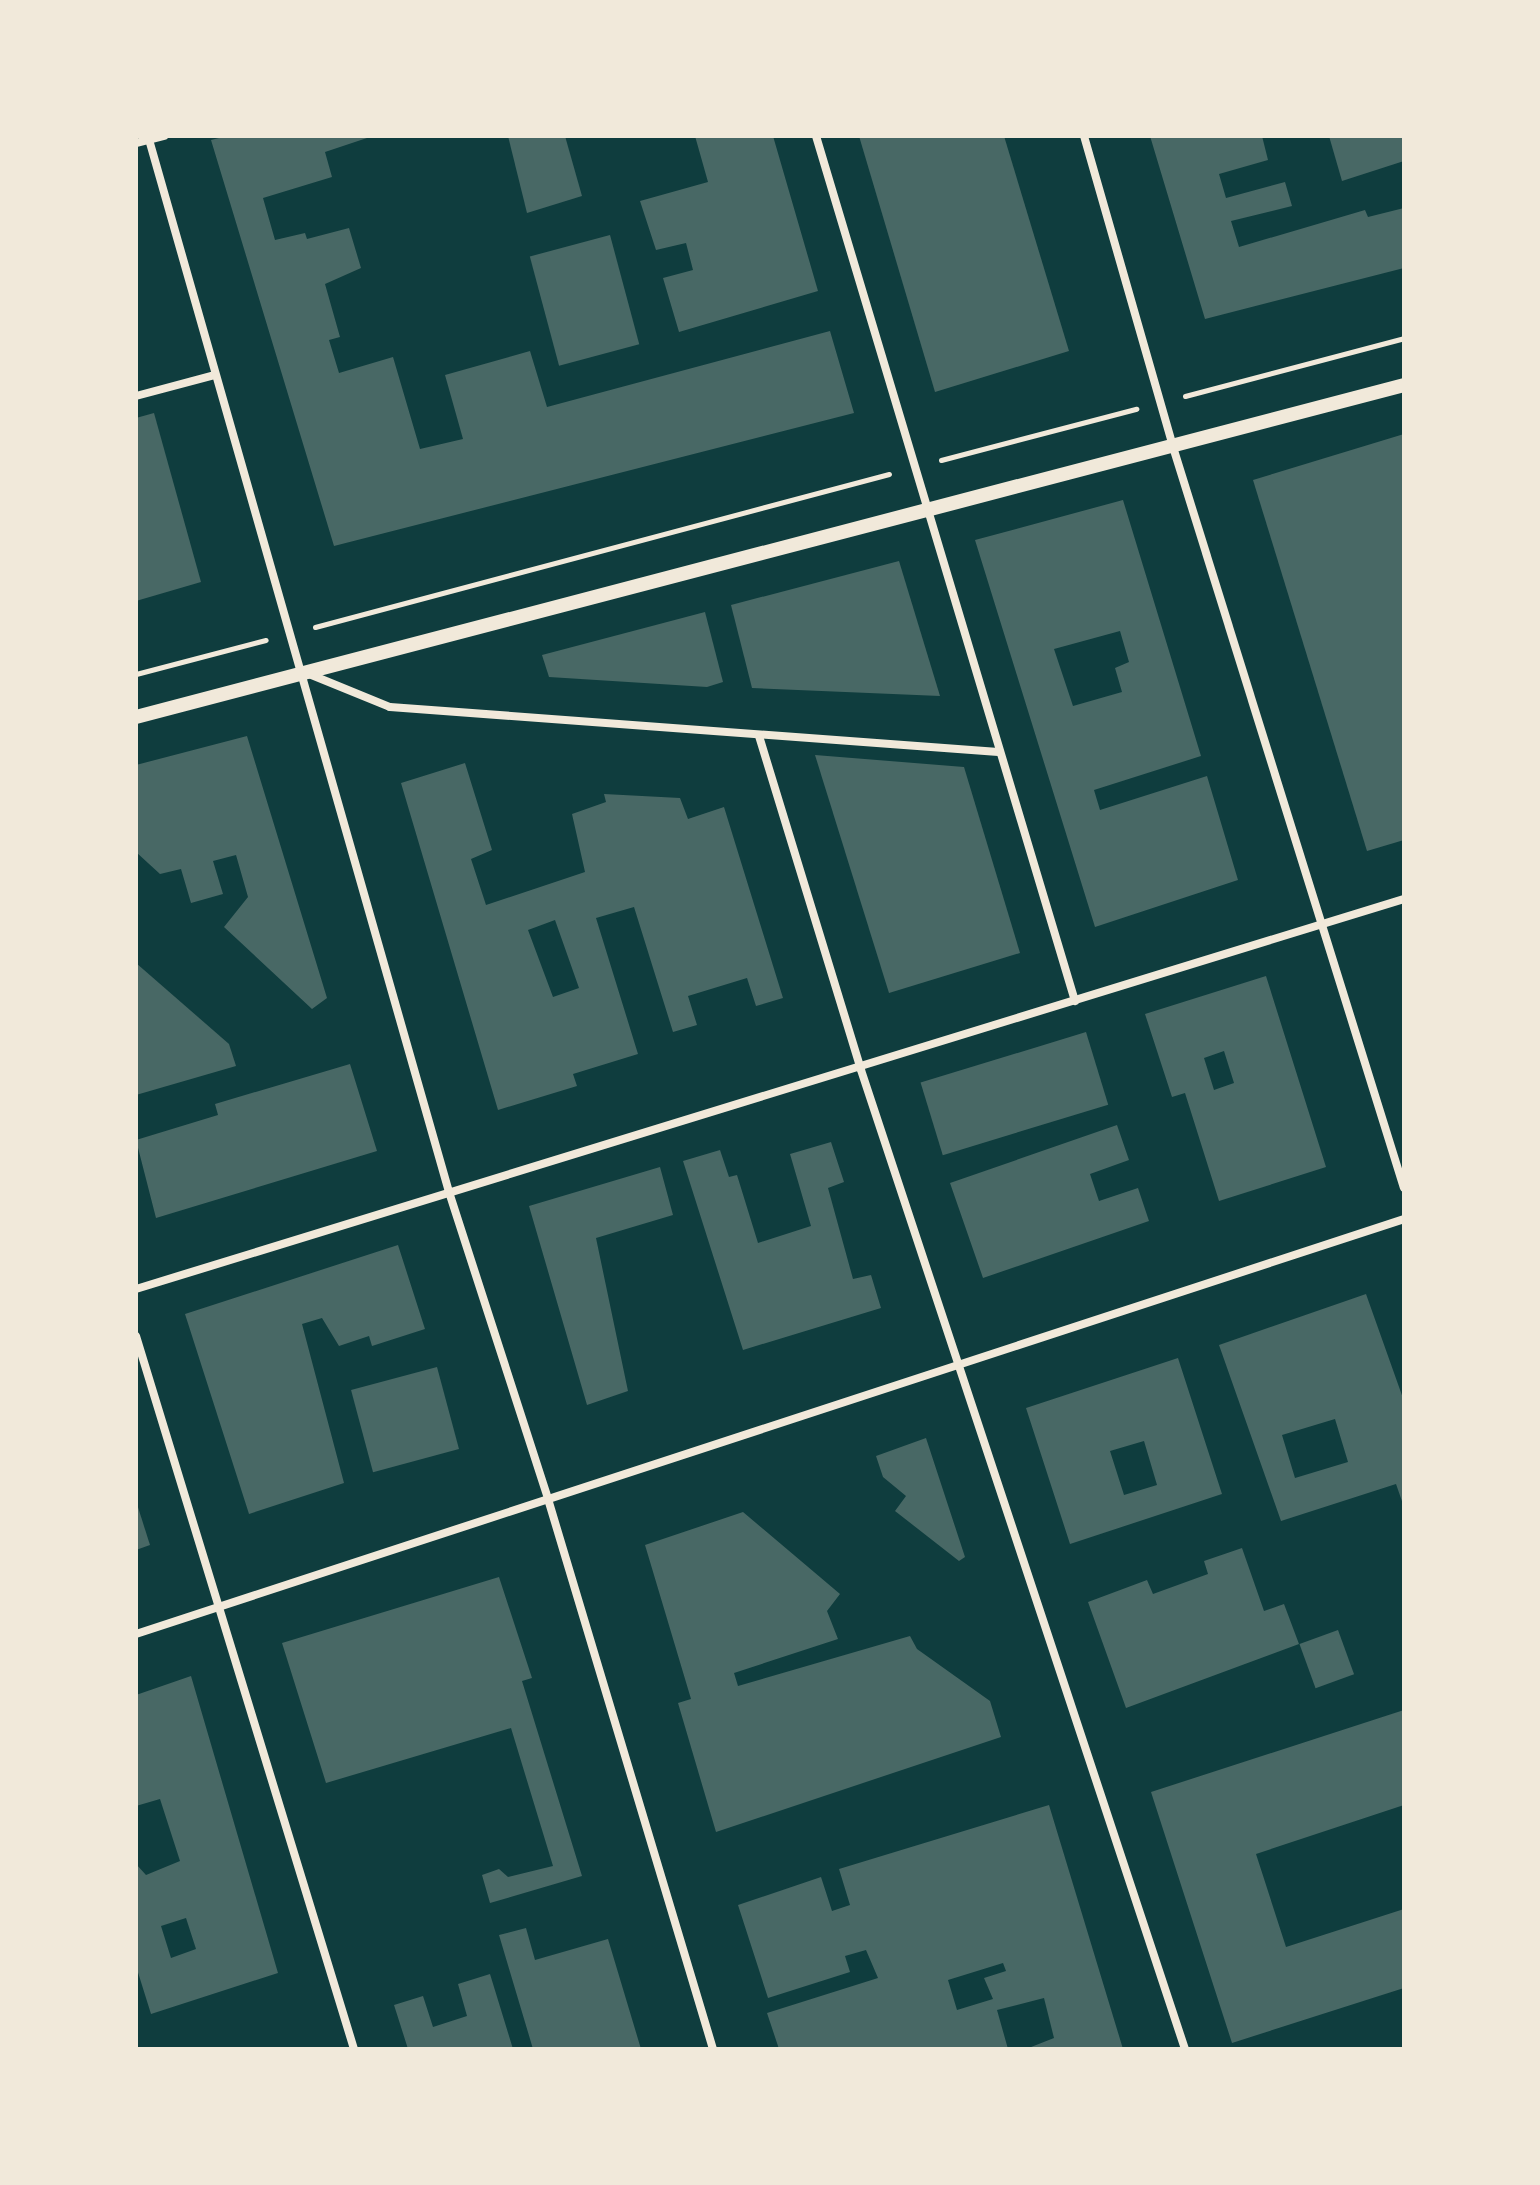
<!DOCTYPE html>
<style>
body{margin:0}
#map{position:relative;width:1540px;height:2185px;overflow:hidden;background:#0f3d3e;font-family:"Public Sans",sans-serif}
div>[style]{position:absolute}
.building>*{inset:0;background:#486865;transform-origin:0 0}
.path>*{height:5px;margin:-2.5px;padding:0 2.5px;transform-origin:2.5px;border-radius:2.5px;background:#f1e9da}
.minor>*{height:8px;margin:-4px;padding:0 4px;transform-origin:4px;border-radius:4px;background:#f1e9da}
.tertiary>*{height:14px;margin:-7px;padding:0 7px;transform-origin:7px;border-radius:7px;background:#f1e9da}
span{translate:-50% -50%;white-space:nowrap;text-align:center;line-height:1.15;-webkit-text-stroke:7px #f1e9da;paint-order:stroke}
.frame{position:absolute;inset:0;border:138px solid #f1e9da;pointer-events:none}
</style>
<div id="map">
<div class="building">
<div style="clip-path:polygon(227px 136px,373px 136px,325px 152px,332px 177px,263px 198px,275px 240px,305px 233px,307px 239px,349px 228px,361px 268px,325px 284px,340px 337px,329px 340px,339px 373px,393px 357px,420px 449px,463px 439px,445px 375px,530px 351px,547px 407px,830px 331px,854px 413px,334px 546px,211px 140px)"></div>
<div style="clip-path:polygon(508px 136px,565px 136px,582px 196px,527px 213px)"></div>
<div style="clip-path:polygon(695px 136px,773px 136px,818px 291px,679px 332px,663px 278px,693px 270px,686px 243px,656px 250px,640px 201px,708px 182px)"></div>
<div style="clip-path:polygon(859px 136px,1004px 136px,1069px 351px,935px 392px)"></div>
<div style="clip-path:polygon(1150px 136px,1262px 136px,1268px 160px,1219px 174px,1226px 198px,1285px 182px,1292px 206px,1231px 221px,1239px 247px,1365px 210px,1368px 217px,1404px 208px,1404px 268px,1205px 319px)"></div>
<div style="clip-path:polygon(1329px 136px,1404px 136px,1404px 161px,1342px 181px)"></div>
<div style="left:610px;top:235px;width:113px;height:83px;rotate:75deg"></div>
<div style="clip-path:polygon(154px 413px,201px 582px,136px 601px,136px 418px)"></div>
<div style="clip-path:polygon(1404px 434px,1404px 840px,1367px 851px,1253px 480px)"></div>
<div style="clip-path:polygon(evenodd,1123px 500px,1201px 756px,1094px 790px,1100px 810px,1207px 776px,1238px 880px,1095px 927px,975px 540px,1123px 500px,1120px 631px,1129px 662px,1115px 668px,1122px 692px,1073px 706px,1054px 649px,1120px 631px)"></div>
<div style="clip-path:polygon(899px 561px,940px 696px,752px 688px,731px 605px)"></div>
<div style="clip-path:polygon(705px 612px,723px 682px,707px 687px,549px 677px,542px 655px)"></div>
<div style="clip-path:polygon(247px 736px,327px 998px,312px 1009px,224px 927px,248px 897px,236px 855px,213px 861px,223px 894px,191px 903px,181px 869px,160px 874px,136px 852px,136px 765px)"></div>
<div style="clip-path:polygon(815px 755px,964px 767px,1020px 953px,889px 993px)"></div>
<div style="clip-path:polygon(evenodd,465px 763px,492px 850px,471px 859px,486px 905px,585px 872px,572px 814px,606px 802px,604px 794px,680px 798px,688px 819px,724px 807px,783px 998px,756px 1006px,747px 978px,688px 996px,697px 1025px,673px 1032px,634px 907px,596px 918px,638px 1054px,573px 1074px,577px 1086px,498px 1110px,401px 783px,465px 763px,555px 920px,579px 988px,553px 997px,528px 930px,555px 920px)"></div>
<div style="clip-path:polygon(136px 963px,229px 1044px,236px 1066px,136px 1095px)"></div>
<div style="clip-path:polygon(evenodd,1266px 976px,1326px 1167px,1219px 1201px,1185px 1093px,1172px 1097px,1145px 1014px,1266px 976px,1224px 1051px,1234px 1083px,1214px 1090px,1204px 1058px,1224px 1051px)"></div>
<div style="left:1086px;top:1032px;width:76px;height:173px;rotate:73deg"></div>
<div style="clip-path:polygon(350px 1064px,377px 1151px,156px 1218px,136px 1140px,218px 1115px,215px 1104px)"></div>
<div style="clip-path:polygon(1117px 1125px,1129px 1160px,1090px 1174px,1099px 1201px,1138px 1188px,1149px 1221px,983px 1278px,950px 1183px)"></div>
<div style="clip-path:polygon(831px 1142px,844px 1182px,828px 1188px,853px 1279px,871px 1275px,881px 1308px,743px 1350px,683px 1161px,720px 1150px,729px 1177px,737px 1175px,758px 1243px,811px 1226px,790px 1154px)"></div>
<div style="clip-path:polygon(660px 1167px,673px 1215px,596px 1238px,628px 1391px,587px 1405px,529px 1206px)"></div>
<div style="clip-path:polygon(398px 1245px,425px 1329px,372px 1346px,369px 1336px,339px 1346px,322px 1318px,302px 1324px,344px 1483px,249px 1514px,185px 1314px)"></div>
<div style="clip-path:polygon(evenodd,1366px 1294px,1404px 1401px,1404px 1507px,1396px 1484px,1281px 1521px,1219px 1345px,1366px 1294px,1335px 1419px,1348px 1462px,1295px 1478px,1282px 1435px,1335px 1419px)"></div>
<div style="clip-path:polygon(evenodd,1178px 1358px,1222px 1494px,1070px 1544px,1026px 1408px,1178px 1358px,1144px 1441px,1157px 1485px,1124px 1495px,1110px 1451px,1144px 1441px)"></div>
<div style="left:437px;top:1367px;width:85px;height:89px;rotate:75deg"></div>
<div style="clip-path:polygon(926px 1438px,965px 1557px,959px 1561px,895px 1511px,906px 1496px,883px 1477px,876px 1456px)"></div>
<div style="clip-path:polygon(136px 1501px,150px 1545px,136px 1550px)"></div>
<div style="clip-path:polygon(743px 1512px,840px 1594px,827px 1611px,838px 1639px,734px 1673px,738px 1686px,910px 1636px,917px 1649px,990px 1701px,1001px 1737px,716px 1832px,678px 1703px,691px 1699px,645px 1545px)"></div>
<div style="clip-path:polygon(1242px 1548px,1264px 1611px,1284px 1604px,1299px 1644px,1126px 1708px,1088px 1602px,1147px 1580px,1153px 1594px,1208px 1574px,1204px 1561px)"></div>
<div style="clip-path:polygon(499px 1577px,532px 1678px,522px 1681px,582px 1876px,490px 1903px,482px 1875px,499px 1869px,508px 1877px,553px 1866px,511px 1728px,326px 1783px,282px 1643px)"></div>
<div style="left:1338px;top:1630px;width:47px;height:41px;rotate:70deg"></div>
<div style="clip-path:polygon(evenodd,191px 1676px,278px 1973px,151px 2014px,136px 1966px,136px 1864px,146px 1875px,180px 1861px,160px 1799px,136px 1806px,136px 1695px,191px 1676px,186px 1918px,196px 1949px,171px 1958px,161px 1926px,186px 1918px)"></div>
<div style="clip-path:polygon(1404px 1710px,1404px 1805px,1256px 1854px,1286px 1947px,1404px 1909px,1404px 1988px,1232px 2043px,1151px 1792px)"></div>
<div style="clip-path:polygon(evenodd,1049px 1805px,1123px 2049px,1026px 2049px,1054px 2038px,1044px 1998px,997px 2010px,1008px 2049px,779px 2049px,767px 2013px,878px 1978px,866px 1950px,845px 1956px,850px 1972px,768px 1998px,738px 1905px,821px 1877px,832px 1911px,850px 1905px,839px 1869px,1049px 1805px,1003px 1963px,1006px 1971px,984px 1978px,993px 1999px,957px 2010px,948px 1980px,1003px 1963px)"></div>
<div style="clip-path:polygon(526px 1928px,535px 1960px,608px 1939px,641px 2049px,533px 2049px,499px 1935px)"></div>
<div style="clip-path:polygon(490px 1974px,513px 2049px,408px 2049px,394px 2005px,423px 1996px,433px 2027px,467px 2016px,458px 1984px)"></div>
</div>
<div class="path">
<div style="left:1185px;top:396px;width:227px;rotate:-14.8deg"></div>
<div style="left:941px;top:460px;width:202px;rotate:-14.7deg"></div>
<div style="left:315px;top:627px;width:594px;rotate:-14.93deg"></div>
<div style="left:136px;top:674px;width:134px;rotate:-14.7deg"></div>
</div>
<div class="minor">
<div style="left:148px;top:136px;width:1098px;rotate:74.09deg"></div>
<div style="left:449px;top:1192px;width:323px;rotate:72.1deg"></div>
<div style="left:548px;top:1499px;width:574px;rotate:73.3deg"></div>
<div style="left:816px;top:136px;width:903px;rotate:73.33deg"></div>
<div style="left:1084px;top:136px;width:323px;rotate:74deg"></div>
<div style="left:1173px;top:447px;width:776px;rotate:72.69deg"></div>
<div style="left:136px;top:143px;width:29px;rotate:-14deg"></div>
<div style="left:136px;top:396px;width:82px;rotate:-14.9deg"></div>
<div style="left:309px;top:674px;width:87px;rotate:22.2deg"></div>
<div style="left:390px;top:707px;width:610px;rotate:4.23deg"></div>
<div style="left:759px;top:736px;width:349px;rotate:73deg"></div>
<div style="left:861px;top:1070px;width:1031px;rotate:71.69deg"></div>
<div style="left:136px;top:1289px;width:1327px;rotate:-17.1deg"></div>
<div style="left:136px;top:1336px;width:746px;rotate:73deg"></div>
<div style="left:136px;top:1634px;width:1334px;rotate:-18.12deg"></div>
</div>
<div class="tertiary">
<div style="left:136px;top:717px;width:1311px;rotate:-14.67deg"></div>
</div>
<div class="frame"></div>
</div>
